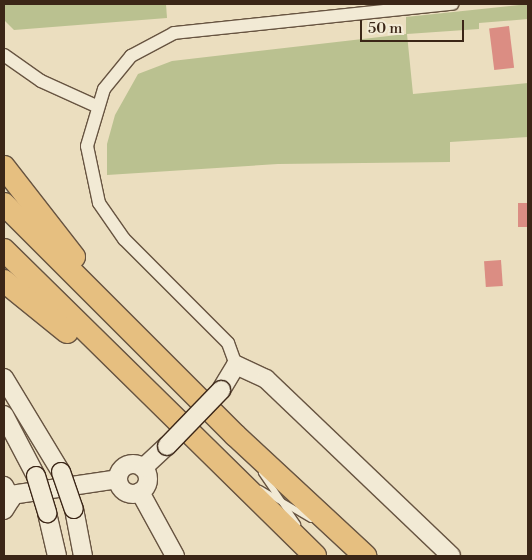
<!DOCTYPE html>
<style>
body{margin:0}
#map{position:relative;width:532px;height:560px;overflow:hidden;background:#ebdebf;font-family:"Libre Bodoni",serif}
div>[style]{position:absolute}
.green>*{inset:0;background:#bac190}
.building>*{inset:0;background:#db8d83;transform-origin:0 0}
.roads{filter:drop-shadow(1px 0 #675441) drop-shadow(-1px 0 #675441) drop-shadow(0 1px #675441) drop-shadow(0 -1px #675441)}
.lane>*{height:6px;margin:-3px;padding:0 3px;transform-origin:3px;border-radius:3px;background:#f2ead5}
.street>*{height:12px;margin:-6px;padding:0 6px;transform-origin:6px;border-radius:6px;background:#f2ead5}
.secondary>*{height:18px;margin:-9px;padding:0 9px;transform-origin:9px;border-radius:9px;background:#f2ead5}
.secondary>.ring{margin:-9px;padding:0;box-sizing:content-box;background:none;border:18px solid #f2ead5;border-radius:50%}
.highway>*{height:22px;margin:-11px;padding:0 11px;transform-origin:11px;border-radius:11px;background:#e6bf80}
.bridges{filter:drop-shadow(1px 0 #3b2617) drop-shadow(-1px 0 #3b2617) drop-shadow(0 1px #3b2617) drop-shadow(0 -1px #3b2617)}
.secondary-bridge>*{height:18px;margin:-9px;padding:0 9px;transform-origin:9px;border-radius:9px;background:#f2ead5}
span{translate:-50% -50%;white-space:nowrap;text-align:center;line-height:1.15;-webkit-text-stroke:5px #f2ead5;paint-order:stroke}
.frame{position:absolute;inset:0;border:5px solid #3b2617;pointer-events:none}
.scale{position:absolute;left:360px;top:20px;width:104px;height:22px;box-sizing:border-box;border:2px solid #3b2617;border-top:0;padding-left:6px;font-size:15px;line-height:18px;white-space:nowrap;color:#3b2617;-webkit-text-stroke:4px #f2ead5;paint-order:stroke}
</style>
<div id="map">
<div class="green">
<div style="clip-path:polygon(4px 4px,166px 4px,167px 18px,14px 30px,4px 20px)"></div>
<div style="clip-path:polygon(528px 4px,528px 19px,479px 23px,479px 29px,407px 34px,413px 94px,528px 83px,528px 137px,450px 142px,450px 162px,278px 164px,107px 175px,107px 144px,115px 115px,138px 74px,172px 61px,406px 34px,406px 17px)"></div>
</div>
<div class="building">
<div style="left:509px;top:26px;width:42px;height:20px;rotate:83deg"></div>
<div style="left:528px;top:203px;width:24px;height:10px;rotate:90deg"></div>
<div style="left:501px;top:260px;width:26px;height:17px;rotate:86deg"></div>
</div>
<div class="roads">
<div class="lane">
<div style="left:262px;top:473px;width:62px;rotate:55.5deg"></div>
<div style="left:260px;top:489px;width:59px;rotate:30.5deg"></div>
</div>
<div class="street">
<div style="left:4px;top:55px;width:45px;rotate:35.1deg"></div>
<div style="left:41px;top:81px;width:60px;rotate:24.4deg"></div>
<div style="left:236px;top:365px;width:23px;rotate:-110deg"></div>
<div style="left:228px;top:343px;width:147px;rotate:-135deg"></div>
<div style="left:124px;top:239px;width:44px;rotate:-124.8deg"></div>
<div style="left:99px;top:203px;width:58px;rotate:-101.9deg"></div>
<div style="left:87px;top:146px;width:59px;rotate:-73.4deg"></div>
<div style="left:104px;top:89px;width:43px;rotate:-50.7deg"></div>
<div style="left:131px;top:56px;width:49px;rotate:-28.1deg"></div>
<div style="left:174px;top:33px;width:280px;rotate:-6deg"></div>
</div>
<div class="secondary">
<div style="left:4px;top:378px;width:110px;rotate:58.8deg"></div>
<div style="left:221px;top:390px;width:29px;rotate:-59deg"></div>
<div style="left:236px;top:365px;width:33px;rotate:25deg"></div>
<div style="left:266px;top:379px;width:256px;rotate:43.7deg"></div>
<div style="left:4px;top:415px;width:69px;rotate:62.3deg"></div>
<div class="ring" style="left:118px;top:464px;width:12px;height:12px"></div>
<div style="left:143px;top:468px;width:33px;rotate:-43deg"></div>
<div style="left:140px;top:492px;width:73px;rotate:61.3deg"></div>
<div style="left:11px;top:495px;width:108px;rotate:-8.5deg"></div>
<div style="left:74px;top:509px;width:48px;rotate:79.2deg"></div>
<div style="left:4px;top:510px;width:13px;rotate:-58deg"></div>
<div style="left:11px;top:499px;width:15px;rotate:-118deg"></div>
<div style="left:47px;top:513px;width:44px;rotate:76.9deg"></div>
</div>
<div class="highway">
<div style="left:4px;top:167px;width:114px;rotate:52.1deg"></div>
<div style="left:4px;top:204px;width:327px;rotate:45deg"></div>
<div style="left:235px;top:435px;width:178px;rotate:42.9deg"></div>
<div style="left:4px;top:250px;width:436px;rotate:44.5deg"></div>
<div style="left:4px;top:281px;width:81px;rotate:39deg"></div>
</div>
</div>
<div class="bridges">
<div class="secondary-bridge">
<div style="left:167px;top:446px;width:78px;rotate:-46deg"></div>
<div style="left:61px;top:472px;width:39px;rotate:71deg"></div>
<div style="left:36px;top:476px;width:39px;rotate:73deg"></div>
</div>
</div>
<div class="frame"></div>
<div class="scale">50 m</div>
</div>
